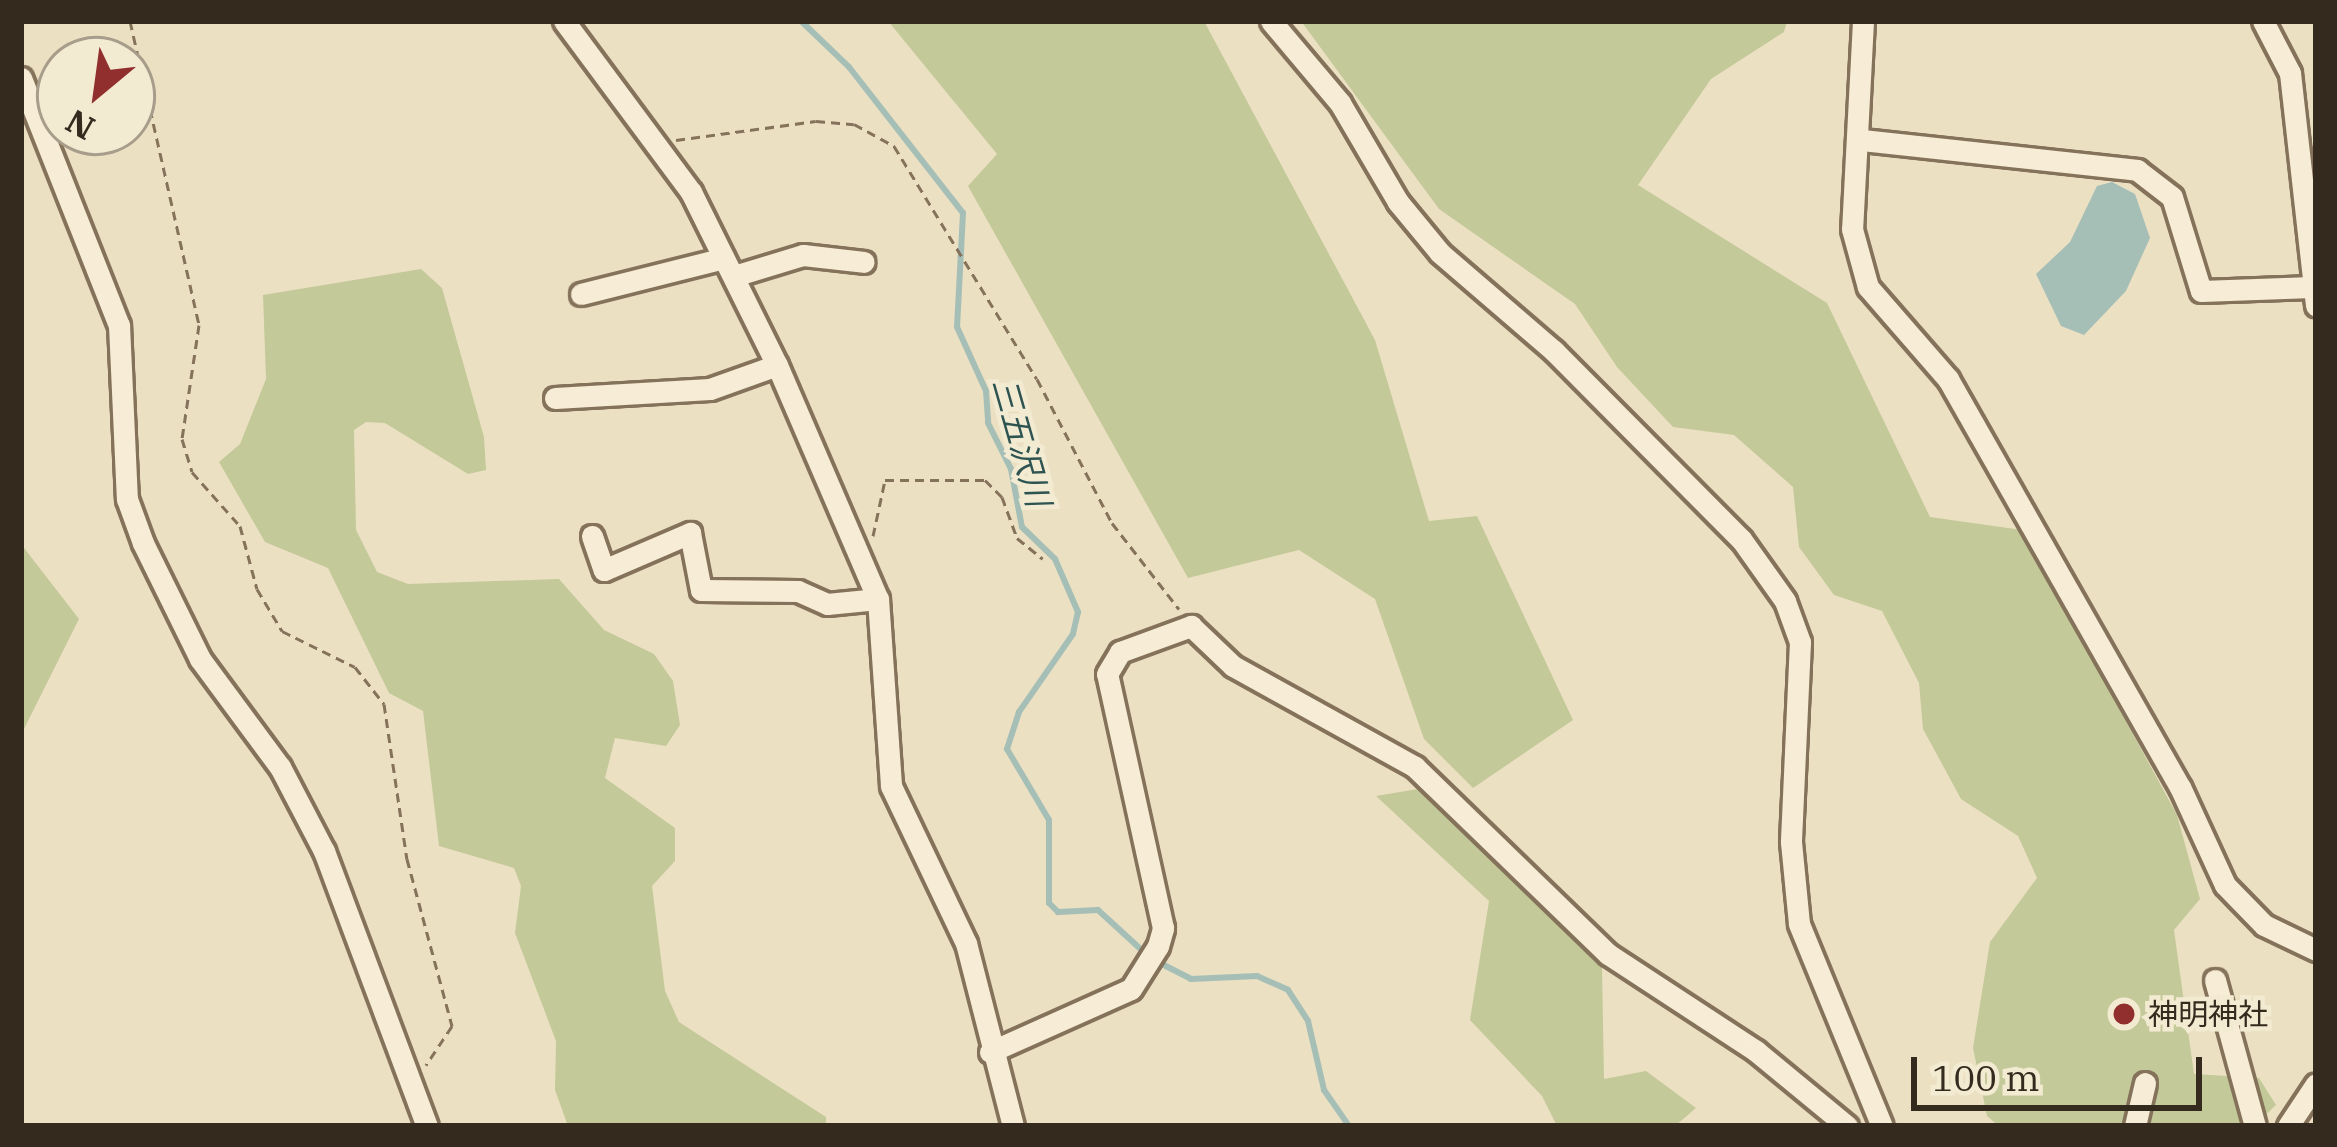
<!DOCTYPE html>
<meta charset="utf-8">
<style>
body{margin:0}
#map{position:relative;width:2337px;height:1147px;overflow:hidden;background:#ece0c3;font-family:"IBM Plex Serif","Noto Sans JP",serif}
div>[style]{position:absolute}
.green>*{inset:0;background:#c3c998}
.water>*{inset:0;background:#a5bfb7}
.stream>*{height:6px;margin:-3px;padding:0 3px;transform-origin:3px;border-radius:3px;background:#a5bfb7}
.path>*{height:3px;margin-top:-1.5px;transform-origin:0;background:repeating-linear-gradient(90deg,#85725b 0 9px,transparent 0 15px)}
.roads{filter:drop-shadow(3px 0 #85725b) drop-shadow(-3px 0 #85725b) drop-shadow(0 3px #85725b) drop-shadow(0 -3px #85725b)}
.minor>*{height:21px;margin:-10.5px;padding:0 10.5px;transform-origin:10.5px;border-radius:10.5px;background:#f7edd6}
.dots>*{width:33px;height:33px;translate:-50% -50%;box-sizing:border-box;border:6px solid #f3ead2;border-radius:50%}
span{translate:-50% -50%;white-space:nowrap;text-align:center;line-height:1.15;-webkit-text-stroke:9px #f3ead2;paint-order:stroke}
.poi-label{font-size:30px;color:#352a1e}
.left{translate:0 -50%;text-align:left}
.water-label{font-size:33px;color:#2e5452;font-style:italic}
.frame{position:absolute;inset:0;border:24px solid #352a1e;pointer-events:none}
.north{position:absolute;left:36px;top:36px;width:120px;height:120px;box-sizing:border-box;background:#f3ead2;border:3px solid #a79d8a;border-radius:50%;rotate:209deg;font-size:33px;font-weight:700;line-height:48px;text-align:center;color:#352a1e}
.north::after{content:'';display:block;margin:auto;width:42px;height:54px;background:#912f2e;clip-path:polygon(50% 0,100% 100%,50% 72%,0 100%)}
.scale{position:absolute;left:1911px;top:1057px;width:291px;height:54px;box-sizing:border-box;border:6px solid #352a1e;border-top:0;padding-left:15px;font-size:36px;line-height:42px;white-space:nowrap;color:#352a1e;-webkit-text-stroke:9px #f3ead2;paint-order:stroke}
</style>
<div id="map">
<div class="green">
<div style="clip-path:polygon(888px 21px,1204px 21px,1375px 340px,1429px 521px,1477px 516px,1573px 720px,1473px 788px,1424px 739px,1375px 599px,1299px 550px,1188px 578px,968px 186px,997px 154px)"></div>
<div style="clip-path:polygon(1301px 21px,1787px 21px,1784px 32px,1711px 79px,1638px 185px,1827px 303px,1930px 517px,2022px 530px,2177px 815px,2200px 899px,2174px 930px,2194px 1074px,2259px 1078px,2276px 1105px,2254px 1126px,1999px 1126px,1987px 1116px,1973px 1048px,1990px 942px,2037px 878px,2018px 836px,1961px 799px,1923px 729px,1919px 683px,1882px 611px,1834px 595px,1799px 547px,1793px 487px,1734px 435px,1673px 427px,1617px 367px,1575px 304px,1439px 209px)"></div>
<div style="clip-path:polygon(421px 269px,442px 288px,484px 437px,486px 470px,468px 474px,385px 423px,366px 422px,354px 430px,356px 530px,377px 572px,408px 584px,559px 579px,604px 630px,654px 654px,673px 681px,680px 725px,666px 746px,615px 738px,605px 778px,675px 828px,675px 861px,652px 886px,665px 991px,679px 1022px,826px 1117px,826px 1126px,568px 1126px,555px 1090px,556px 1041px,515px 933px,521px 886px,514px 868px,439px 846px,423px 711px,389px 693px,328px 568px,265px 542px,219px 462px,240px 444px,266px 379px,263px 295px)"></div>
<div style="clip-path:polygon(21px 544px,79px 619px,21px 735px)"></div>
<div style="clip-path:polygon(1418px 789px,1602px 966px,1604px 1079px,1646px 1071px,1696px 1108px,1675px 1126px,1557px 1126px,1542px 1096px,1470px 1020px,1489px 901px,1376px 796px)"></div>
</div>
<div class="water">
<div style="clip-path:polygon(2112px 182px,2135px 194px,2150px 238px,2126px 291px,2084px 335px,2061px 326px,2036px 274px,2070px 242px,2097px 186px)"></div>
</div>
<div class="stream">
<div style="left:801px;top:21px;width:66px;rotate:43.8deg"></div>
<div style="left:849px;top:67px;width:185px;rotate:52deg"></div>
<div style="left:963px;top:213px;width:114px;rotate:93deg"></div>
<div style="left:957px;top:327px;width:70px;rotate:65.6deg"></div>
<div style="left:986px;top:391px;width:32px;rotate:86deg"></div>
<div style="left:988px;top:423px;width:51px;rotate:63.4deg"></div>
<div style="left:1011px;top:469px;width:59px;rotate:79.3deg"></div>
<div style="left:1022px;top:527px;width:46px;rotate:44.1deg"></div>
<div style="left:1055px;top:559px;width:58px;rotate:66.5deg"></div>
<div style="left:1078px;top:612px;width:23px;rotate:103deg"></div>
<div style="left:1073px;top:634px;width:95px;rotate:124.7deg"></div>
<div style="left:1019px;top:712px;width:39px;rotate:108deg"></div>
<div style="left:1007px;top:749px;width:82px;rotate:59.4deg"></div>
<div style="left:1049px;top:820px;width:83px;rotate:90deg"></div>
<div style="left:1049px;top:903px;width:13px;rotate:45deg"></div>
<div style="left:1058px;top:912px;width:40px;rotate:-2.9deg"></div>
<div style="left:1098px;top:910px;width:64px;rotate:42.5deg"></div>
<div style="left:1156px;top:961px;width:39px;rotate:27deg"></div>
<div style="left:1191px;top:979px;width:66px;rotate:-2.6deg"></div>
<div style="left:1257px;top:976px;width:34px;rotate:24deg"></div>
<div style="left:1288px;top:990px;width:37px;rotate:57deg"></div>
<div style="left:1308px;top:1021px;width:71px;rotate:76.9deg"></div>
<div style="left:1324px;top:1090px;width:44px;rotate:55.2deg"></div>
</div>
<div class="path">
<div style="left:130px;top:21px;width:312px;rotate:77.2deg"></div>
<div style="left:199px;top:325px;width:115px;rotate:98.5deg"></div>
<div style="left:182px;top:439px;width:34px;rotate:73deg"></div>
<div style="left:192px;top:472px;width:72px;rotate:48.4deg"></div>
<div style="left:240px;top:526px;width:65px;rotate:74.9deg"></div>
<div style="left:257px;top:589px;width:49px;rotate:59.2deg"></div>
<div style="left:282px;top:631px;width:81px;rotate:26.3deg"></div>
<div style="left:355px;top:667px;width:47px;rotate:51.9deg"></div>
<div style="left:384px;top:704px;width:157px;rotate:81.6deg"></div>
<div style="left:407px;top:859px;width:173px;rotate:74.9deg"></div>
<div style="left:452px;top:1026px;width:47px;rotate:123.7deg"></div>
<div style="left:676px;top:140px;width:141px;rotate:-7.7deg"></div>
<div style="left:816px;top:121px;width:38px;rotate:5deg"></div>
<div style="left:854px;top:124px;width:46px;rotate:28.8deg"></div>
<div style="left:894px;top:146px;width:273px;rotate:58.5deg"></div>
<div style="left:1037px;top:379px;width:162px;rotate:62.5deg"></div>
<div style="left:1112px;top:523px;width:109px;rotate:52.1deg"></div>
<div style="left:873px;top:536px;width:57px;rotate:-77.9deg"></div>
<div style="left:885px;top:480px;width:100px"></div>
<div style="left:985px;top:480px;width:24px;rotate:45deg"></div>
<div style="left:1002px;top:497px;width:44px;rotate:69.9deg"></div>
<div style="left:1017px;top:538px;width:33px;rotate:39deg"></div>
</div>
<div class="roads">
<div class="minor">
<div style="left:564px;top:21px;width:213px;rotate:53.4deg"></div>
<div style="left:691px;top:192px;width:193px;rotate:63.6deg"></div>
<div style="left:777px;top:365px;width:255px;rotate:66.7deg"></div>
<div style="left:878px;top:599px;width:187px;rotate:86deg"></div>
<div style="left:891px;top:786px;width:174px;rotate:64.5deg"></div>
<div style="left:966px;top:943px;width:189px;rotate:75.6deg"></div>
<div style="left:1271px;top:21px;width:107px;rotate:49.9deg"></div>
<div style="left:1340px;top:103px;width:115px;rotate:59.6deg"></div>
<div style="left:1398px;top:202px;width:66px;rotate:50.5deg"></div>
<div style="left:1440px;top:253px;width:150px;rotate:40.7deg"></div>
<div style="left:1554px;top:351px;width:265px;rotate:45.2deg"></div>
<div style="left:1741px;top:539px;width:76px;rotate:54.6deg"></div>
<div style="left:1785px;top:601px;width:44px;rotate:69.9deg"></div>
<div style="left:1800px;top:642px;width:200px;rotate:92.6deg"></div>
<div style="left:1791px;top:842px;width:82px;rotate:84.4deg"></div>
<div style="left:1799px;top:924px;width:218px;rotate:67.7deg"></div>
<div style="left:1863px;top:21px;width:208px;rotate:93deg"></div>
<div style="left:1852px;top:229px;width:60px;rotate:74.6deg"></div>
<div style="left:1868px;top:287px;width:122px;rotate:49deg"></div>
<div style="left:1948px;top:379px;width:469px;rotate:60.4deg"></div>
<div style="left:2180px;top:787px;width:108px;rotate:65.3deg"></div>
<div style="left:2225px;top:885px;width:56px;rotate:45.7deg"></div>
<div style="left:2264px;top:925px;width:58px;rotate:25.7deg"></div>
<div style="left:2263px;top:21px;width:59px;rotate:62.6deg"></div>
<div style="left:2290px;top:73px;width:234px;rotate:83.6deg"></div>
<div style="left:21px;top:78px;width:266px;rotate:68.4deg"></div>
<div style="left:119px;top:325px;width:174px;rotate:87.4deg"></div>
<div style="left:127px;top:499px;width:47px;rotate:70deg"></div>
<div style="left:143px;top:543px;width:129px;rotate:63.8deg"></div>
<div style="left:200px;top:659px;width:134px;rotate:53.5deg"></div>
<div style="left:280px;top:767px;width:95px;rotate:62.4deg"></div>
<div style="left:324px;top:851px;width:294px;rotate:69.5deg"></div>
<div style="left:1862px;top:140px;width:277px;rotate:6.2deg"></div>
<div style="left:2137px;top:170px;width:44px;rotate:37.6deg"></div>
<div style="left:2172px;top:197px;width:98px;rotate:72.9deg"></div>
<div style="left:2201px;top:291px;width:111px;rotate:-2.1deg"></div>
<div style="left:734px;top:276px;width:72px;rotate:-16.9deg"></div>
<div style="left:803px;top:255px;width:61px;rotate:6.5deg"></div>
<div style="left:581px;top:294px;width:147px;rotate:-14.1deg"></div>
<div style="left:555px;top:398px;width:155px;rotate:-3.3deg"></div>
<div style="left:710px;top:389px;width:71px;rotate:-19.7deg"></div>
<div style="left:592px;top:536px;width:36px;rotate:71deg"></div>
<div style="left:604px;top:570px;width:94px;rotate:-23.3deg"></div>
<div style="left:690px;top:533px;width:58px;rotate:79.1deg"></div>
<div style="left:701px;top:590px;width:97px;rotate:0.6deg"></div>
<div style="left:798px;top:591px;width:32px;rotate:24deg"></div>
<div style="left:827px;top:604px;width:51px;rotate:-5.6deg"></div>
<div style="left:2215px;top:980px;width:151px;rotate:74.7deg"></div>
<div style="left:990px;top:1052px;width:154px;rotate:-24.1deg"></div>
<div style="left:1131px;top:989px;width:51px;rotate:-57.9deg"></div>
<div style="left:1158px;top:946px;width:19px;rotate:-74deg"></div>
<div style="left:1163px;top:928px;width:260px;rotate:-102.4deg"></div>
<div style="left:1107px;top:674px;width:26px;rotate:-59deg"></div>
<div style="left:1120px;top:652px;width:76px;rotate:-20.1deg"></div>
<div style="left:1191px;top:626px;width:58px;rotate:43.6deg"></div>
<div style="left:1233px;top:666px;width:208px;rotate:29deg"></div>
<div style="left:1415px;top:767px;width:269px;rotate:44.1deg"></div>
<div style="left:1608px;top:954px;width:177px;rotate:33.2deg"></div>
<div style="left:1756px;top:1051px;width:118px;rotate:39.5deg"></div>
<div style="left:2135px;top:1126px;width:44px;rotate:-76.9deg"></div>
<div style="left:2288px;top:1126px;width:50px;rotate:-56.3deg"></div>
</div>
</div>
<div class="dots">
<div style="left:2124px;top:1014px;background:#912f2e"></div>
</div>
<div class="poi-label">
<span class="left" style="left:2148px;top:1014px">神明神社</span>
</div>
<div class="water-label">
<span style="left:1022px;top:442px;rotate:74deg">三五沢川</span>
</div>
<div class="frame"></div>
<div class="north">N</div>
<div class="scale">100 m</div>
</div>
